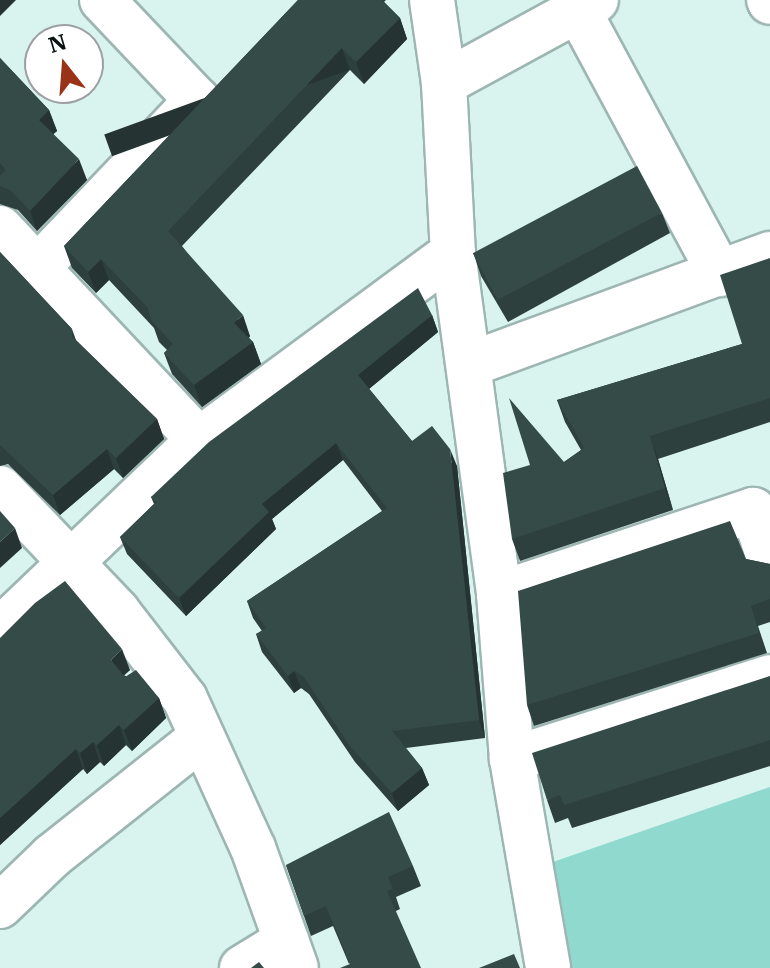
<!DOCTYPE html>
<style>
body{margin:0}
#map{position:relative;width:770px;height:968px;overflow:hidden;background:#d9f3ef;font-family:"IBM Plex Serif",serif}
div>[style]{position:absolute}
.green>*{inset:0;background:#8fd9cf}
.roads{filter:drop-shadow(2px 0 #9db6b2) drop-shadow(-2px 0 #9db6b2) drop-shadow(0 2px #9db6b2) drop-shadow(0 -2px #9db6b2)}
.minor>*{height:44px;margin:-22px;padding:0 22px;transform-origin:22px;border-radius:22px;background:#fff}
.wall>*{inset:0;background:#2e403e}
.shaded-wall>*{inset:0;background:#253432;transform-origin:0 0}
.building>*{inset:0;background:#354b48;transform-origin:0 0}
span{translate:-50% -50%;white-space:nowrap;text-align:center;line-height:1.15;-webkit-text-stroke:8px #fff;paint-order:stroke}
.north{position:absolute;left:24px;top:24px;width:80px;height:80px;box-sizing:border-box;background:#fff;border:2px solid #9da0a0;border-radius:50%;rotate:343deg;font-size:22px;font-weight:700;line-height:32px;text-align:center;color:#091211}
.north::after{content:'';display:block;margin:auto;width:28px;height:36px;background:#9a3217;clip-path:polygon(50% 0,100% 100%,50% 72%,0 100%)}
</style>
<div id="map">
<div class="green">
<div style="clip-path:polygon(770px 787px,770px 968px,570px 968px,550px 863px)"></div>
</div>
<div class="roads">
<div class="minor">
<div style="left:432px;top:0;width:84px;rotate:81.8deg"></div>
<div style="left:444px;top:83px;width:170px;rotate:87deg"></div>
<div style="left:453px;top:253px;width:344px;rotate:82.3deg"></div>
<div style="left:499px;top:594px;width:166px;rotate:85.5deg"></div>
<div style="left:512px;top:759px;width:212px;rotate:80.2deg"></div>
<div style="left:769px;top:0;width:2px;rotate:63deg"></div>
<div style="left:578px;top:10px;width:300px;rotate:61.7deg"></div>
<div style="left:444px;top:83px;width:173px;rotate:-28.6deg"></div>
<div style="left:0;top:228px;width:291px;rotate:46.8deg"></div>
<div style="left:38px;top:267px;width:231px;rotate:-46.4deg"></div>
<div style="left:197px;top:100px;width:138px;rotate:-133.5deg"></div>
<div style="left:471px;top:364px;width:319px;rotate:-20.2deg"></div>
<div style="left:0;top:488px;width:170px;rotate:46.4deg"></div>
<div style="left:117px;top:611px;width:111px;rotate:52.3deg"></div>
<div style="left:185px;top:699px;width:164px;rotate:65.5deg"></div>
<div style="left:253px;top:848px;width:127px;rotate:70.3deg"></div>
<div style="left:499px;top:594px;width:268px;rotate:-18.3deg"></div>
<div style="left:753px;top:510px;width:54px;rotate:71.6deg"></div>
<div style="left:0;top:630px;width:275px;rotate:-43.7deg"></div>
<div style="left:199px;top:440px;width:315px;rotate:-36.4deg"></div>
<div style="left:512px;top:759px;width:271px;rotate:-17.6deg"></div>
<div style="left:0;top:906px;width:72px;rotate:-43.9deg"></div>
<div style="left:52px;top:856px;width:191px;rotate:-38.4deg"></div>
<div style="left:242px;top:968px;width:52px;rotate:-31.5deg"></div>
</div>
</div>
<div class="wall">
<div style="clip-path:polygon(298px 0,386px 0,384px 2px,400px 18px,407px 39px,364px 84px,350px 70px,182px 246px,250px 336px,249px 338px,253px 342px,261px 364px,202px 407px,172px 374px,164px 353px,167px 350px,159px 342px,154px 328px,109px 280px,96px 293px,72px 268px,64px 246px)"></div>
<div style="clip-path:polygon(0 58px,49px 110px,57px 131px,53px 134px,87px 180px,37px 231px,18px 210px,0 204px)"></div>
<div style="clip-path:polygon(662px 213px,670px 233px,508px 322px,481px 276px,474px 255px)"></div>
<div style="clip-path:polygon(0 252px,72px 329px,76px 340px,157px 419px,164px 439px,123px 478px,114px 469px,60px 515px,8px 464px,0 466px)"></div>
<div style="clip-path:polygon(770px 258px,770px 422px,658px 459px,673px 510px,520px 561px,512px 539px,564px 462px,581px 450px,565px 422px,557px 400px,742px 344px)"></div>
<div style="clip-path:polygon(432px 315px,438px 332px,369px 389px,412px 441px,457px 466px,485px 738px,406px 748px,422px 768px,429px 785px,398px 811px,355px 762px,309px 694px,301px 688px,294px 693px,262px 652px,256px 634px,262px 631px,253px 618px,247px 601px,382px 511px,343px 460px,272px 519px,276px 529px,186px 616px,127px 554px,120px 537px,154px 504px,151px 497px)"></div>
<div style="clip-path:polygon(746px 559px,770px 564px,770px 622px,758px 626px,767px 653px,534px 726px,527px 705px)"></div>
<div style="clip-path:polygon(0 638px,130px 670px,124px 675px,159px 698px,166px 718px,132px 751px,126px 745px,104px 766px,100px 762px,87px 774px,83px 769px,0 845px)"></div>
<div style="clip-path:polygon(770px 676px,770px 766px,572px 828px,568px 818px,555px 823px,547px 800px)"></div>
<div style="clip-path:polygon(286px 865px,413px 866px,421px 886px,396px 897px,400px 909px,396px 911px,349px 964px,333px 926px,311px 936px)"></div>
</div>
<div class="shaded-wall">
<div style="clip-path:polygon(0 0,16px 0,0 16px)"></div>
<div style="clip-path:polygon(400px 18px,407px 39px,364px 84px,356px 62px)"></div>
<div style="left:342px;top:48px;width:23px;height:253px;rotate:70deg"></div>
<div style="clip-path:polygon(49px 110px,57px 131px,47px 140px,39px 120px)"></div>
<div style="clip-path:polygon(79px 159px,87px 180px,37px 231px,30px 211px)"></div>
<div style="clip-path:polygon(101px 259px,109px 280px,96px 293px,88px 272px)"></div>
<div style="clip-path:polygon(243px 315px,250px 336px,242px 345px,234px 323px)"></div>
<div style="clip-path:polygon(432px 315px,438px 332px,364px 393px,358px 375px)"></div>
<div style="clip-path:polygon(253px 342px,261px 364px,202px 407px,194px 385px)"></div>
<div style="clip-path:polygon(157px 419px,164px 439px,123px 478px,116px 458px)"></div>
<div style="clip-path:polygon(650px 436px,658px 459px,673px 510px,665px 488px)"></div>
<div style="clip-path:polygon(336px 443px,343px 460px,272px 519px,276px 529px,186px 616px,179px 598px,262px 504px)"></div>
<div style="clip-path:polygon(107px 449px,114px 469px,60px 515px,53px 495px)"></div>
<div style="clip-path:polygon(450px 449px,457px 466px,485px 738px,479px 720px)"></div>
<div style="clip-path:polygon(15px 528px,22px 548px,0 568px,0 542px)"></div>
<div style="clip-path:polygon(122px 649px,130px 670px,119px 680px,111px 660px)"></div>
<div style="clip-path:polygon(294px 671px,301px 688px,294px 693px,288px 676px)"></div>
<div style="clip-path:polygon(159px 698px,166px 718px,132px 751px,124px 730px)"></div>
<div style="clip-path:polygon(119px 725px,126px 745px,104px 766px,97px 745px)"></div>
<div style="clip-path:polygon(93px 742px,100px 762px,87px 774px,80px 753px)"></div>
<div style="clip-path:polygon(76px 749px,83px 769px,0 845px,0 818px)"></div>
<div style="clip-path:polygon(422px 768px,429px 785px,398px 811px,392px 793px)"></div>
</div>
<div class="building">
<div style="clip-path:polygon(298px 0,382px 0,400px 18px,356px 62px,342px 48px,168px 231px,243px 315px,234px 323px,253px 342px,194px 385px,164px 353px,173px 344px,151px 320px,148px 308px,101px 259px,88px 272px,64px 246px)"></div>
<div style="clip-path:polygon(0 58px,49px 110px,39px 120px,79px 159px,30px 211px,10px 190px,0 186px,0 176px,6px 170px,0 163px)"></div>
<div style="left:637px;top:166px;width:53px;height:186px;rotate:62deg"></div>
<div style="clip-path:polygon(0 252px,72px 329px,72px 337px,157px 419px,116px 458px,107px 449px,53px 495px,0 445px)"></div>
<div style="clip-path:polygon(770px 258px,770px 398px,650px 436px,665px 488px,512px 539px,503px 473px,530px 465px,509px 398px,564px 462px,584px 448px,557px 400px,742px 344px,720px 275px)"></div>
<div style="clip-path:polygon(418px 288px,432px 315px,358px 375px,412px 441px,432px 426px,450px 449px,479px 720px,392px 731px,422px 768px,392px 793px,349px 745px,303px 676px,294px 671px,288px 676px,256px 634px,266px 628px,247px 601px,387px 508px,336px 443px,262px 504px,269px 512px,179px 598px,120px 537px,156px 502px,151px 497px,209px 442px)"></div>
<div style="clip-path:polygon(0 511px,15px 528px,0 542px)"></div>
<div style="clip-path:polygon(730px 521px,746px 559px,770px 564px,770px 599px,751px 606px,759px 633px,527px 705px,518px 591px)"></div>
<div style="clip-path:polygon(65px 581px,122px 649px,111px 660px,125px 677px,136px 670px,159px 698px,124px 730px,119px 725px,97px 745px,93px 742px,80px 753px,76px 749px,0 818px,0 638px,35px 603px)"></div>
<div style="clip-path:polygon(770px 676px,770px 740px,564px 805px,560px 795px,547px 800px,532px 753px)"></div>
<div style="clip-path:polygon(389px 812px,413px 866px,388px 877px,393px 889px,387px 891px,421px 968px,340px 968px,350px 964px,326px 906px,304px 916px,286px 865px)"></div>
<div style="clip-path:polygon(514px 954px,520px 968px,479px 968px)"></div>
<div style="clip-path:polygon(259px 962px,264px 968px,251px 968px)"></div>
</div>
<div class="north">N</div>
</div>
